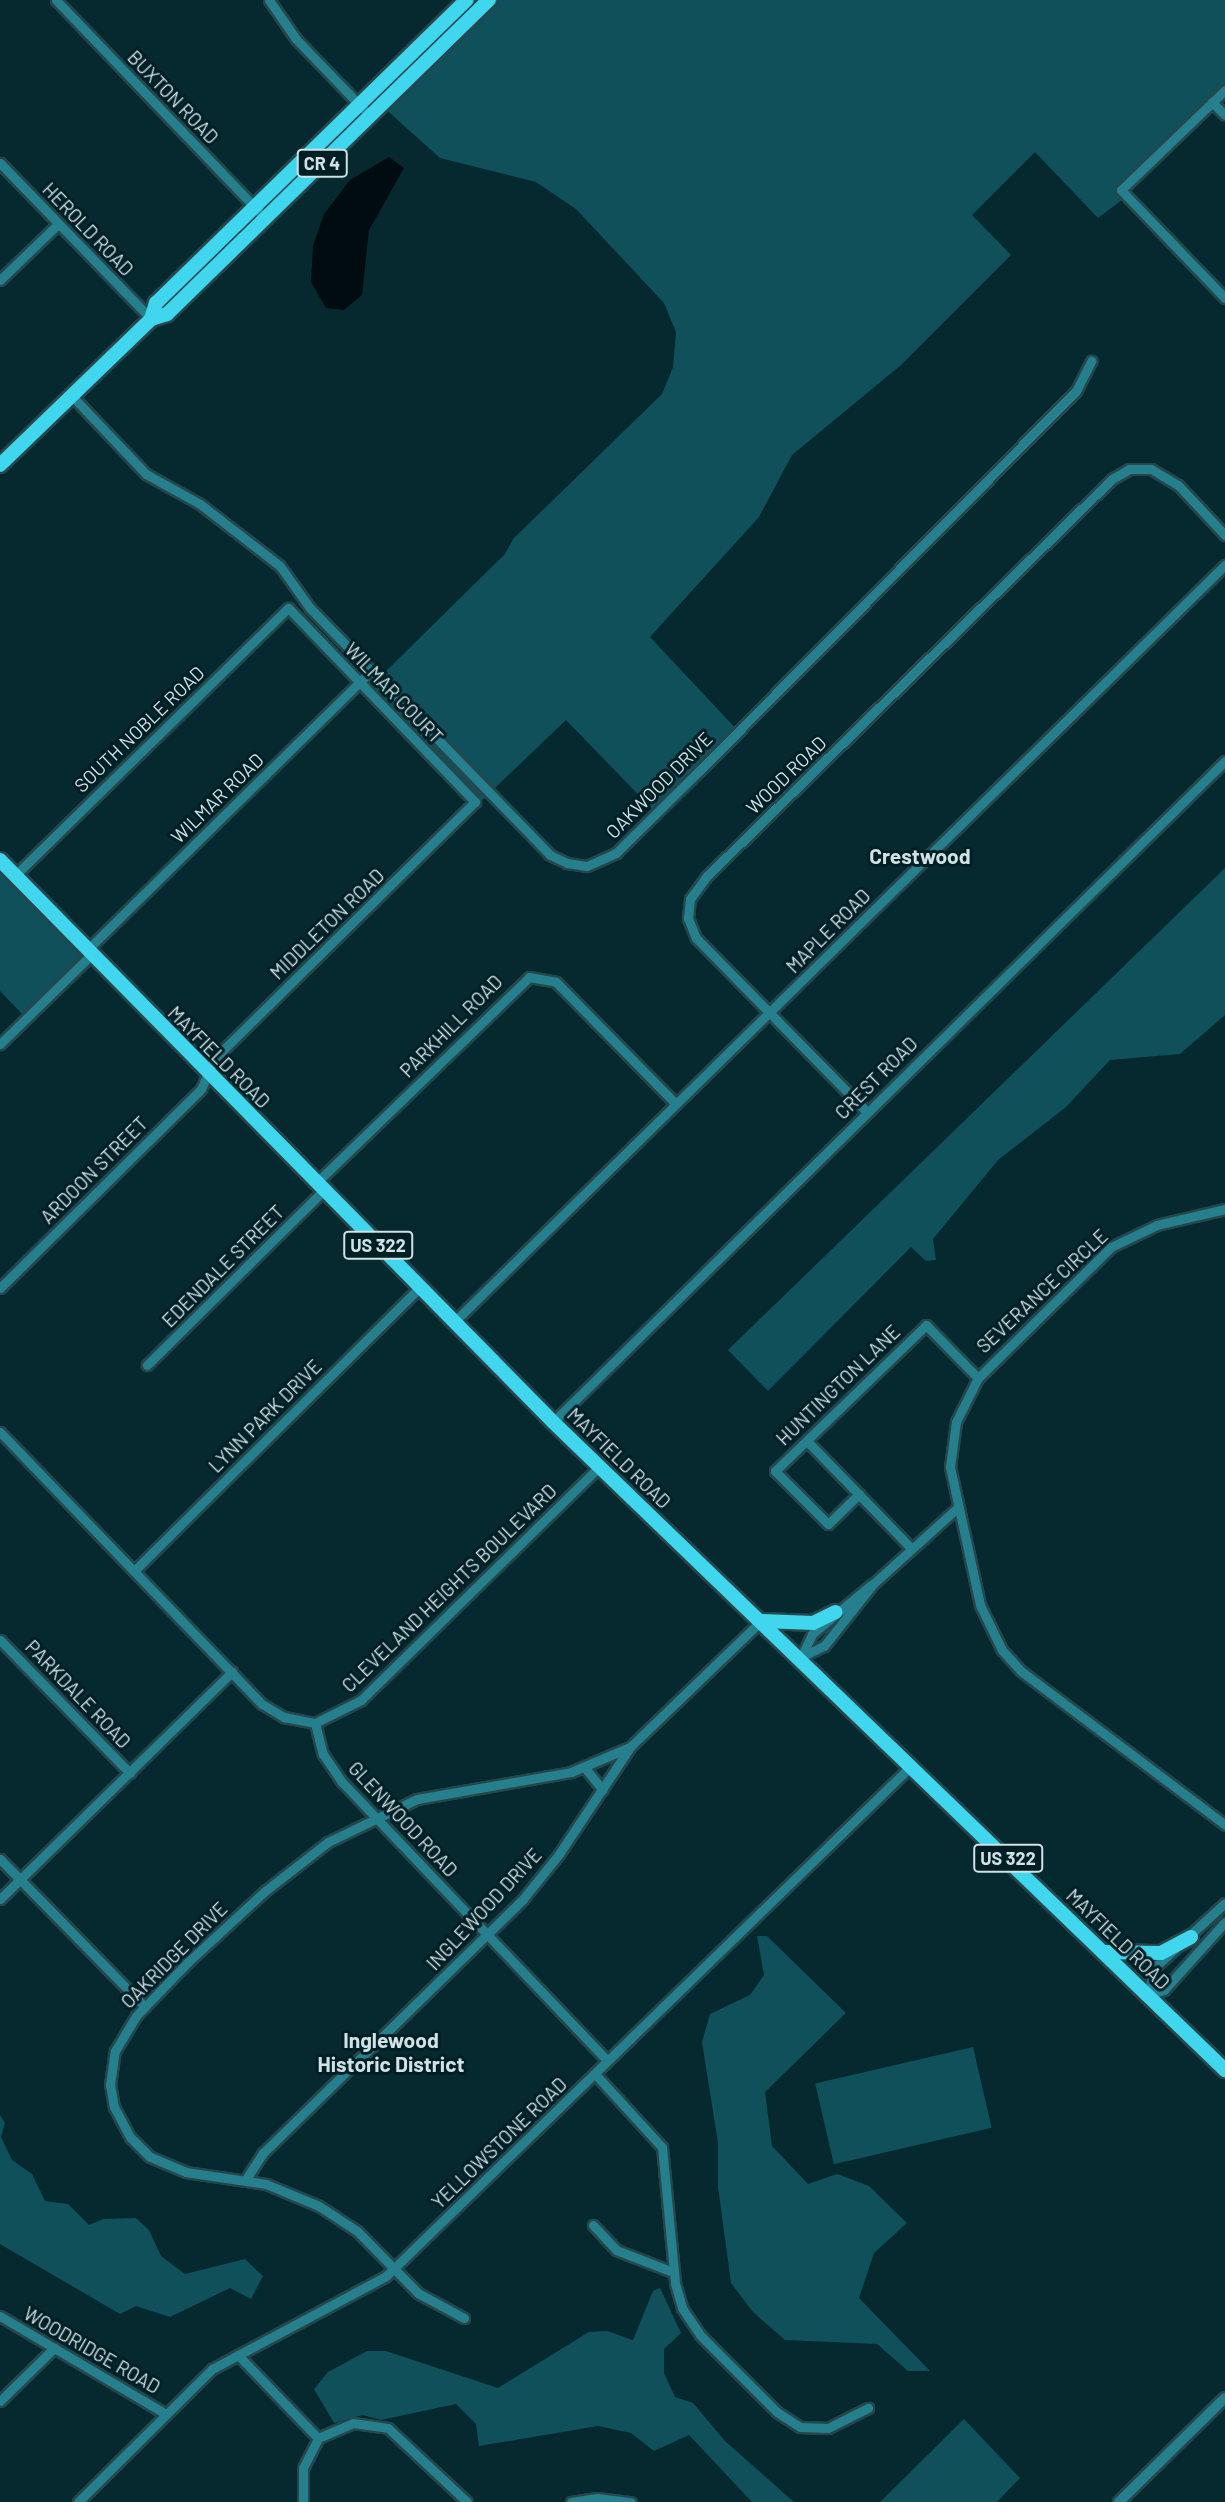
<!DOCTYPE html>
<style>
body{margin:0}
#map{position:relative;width:1225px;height:2502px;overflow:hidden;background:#05292f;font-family:Barlow,sans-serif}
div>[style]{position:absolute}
.green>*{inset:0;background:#0f505a;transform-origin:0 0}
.water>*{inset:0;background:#000c0f}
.roads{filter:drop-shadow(2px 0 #25474c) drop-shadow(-2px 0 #25474c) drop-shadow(0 2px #25474c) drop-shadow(0 -2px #25474c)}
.minor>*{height:9px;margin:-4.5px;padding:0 4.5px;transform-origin:4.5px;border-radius:4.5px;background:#267f8d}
.tertiary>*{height:10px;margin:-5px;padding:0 5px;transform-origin:5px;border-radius:5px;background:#267f8d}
.primary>*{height:14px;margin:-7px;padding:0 7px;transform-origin:7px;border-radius:7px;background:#40d6ee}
span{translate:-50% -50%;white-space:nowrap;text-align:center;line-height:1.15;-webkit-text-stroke:6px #001f25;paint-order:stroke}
.shield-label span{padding:2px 5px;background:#001f25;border:2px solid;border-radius:5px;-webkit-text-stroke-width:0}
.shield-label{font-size:18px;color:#d0e2e6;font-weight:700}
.street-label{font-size:19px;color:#d0e2e6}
.neighbourhood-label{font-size:21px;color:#d0e2e6;font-weight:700}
</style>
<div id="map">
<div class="green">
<div style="clip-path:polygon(489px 0,1225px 0,1225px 90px,1121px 190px,1127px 196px,1098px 218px,1035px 152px,972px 215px,1011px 255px,901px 365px,792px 455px,759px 517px,650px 637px,740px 733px,658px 815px,566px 720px,475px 807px,360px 682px,371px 671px,379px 678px,505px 554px,513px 539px,662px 394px,673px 367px,676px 332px,664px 303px,576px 209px,536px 182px,440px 158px,381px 105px)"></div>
<div style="clip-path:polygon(0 860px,91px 955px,26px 1018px,0 991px)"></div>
<div style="clip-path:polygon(1225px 868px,1225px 1015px,1180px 1054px,1110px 1060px,1066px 1107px,998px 1160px,933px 1239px,936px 1260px,926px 1261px,911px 1247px,768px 1391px,728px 1350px)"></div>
<div style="clip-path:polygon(757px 1936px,767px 1936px,846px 2013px,765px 2092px,772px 2146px,808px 2184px,837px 2174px,869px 2186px,907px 2223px,874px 2253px,859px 2298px,930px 2371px,908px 2371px,877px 2344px,785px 2340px,753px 2312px,731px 2283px,718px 2187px,718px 2143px,702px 2042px,710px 2014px,750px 1995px,764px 1975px)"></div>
<div style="left:973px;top:2047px;width:83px;height:162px;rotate:77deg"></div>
<div style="clip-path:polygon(0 2115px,5px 2123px,1px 2137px,12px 2160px,32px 2174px,45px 2201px,68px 2204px,89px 2225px,103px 2219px,136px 2218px,149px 2230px,161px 2256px,185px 2274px,245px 2259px,263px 2276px,251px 2299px,230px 2288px,170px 2317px,136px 2306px,120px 2314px,0 2244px)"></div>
<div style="clip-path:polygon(660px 2288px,681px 2333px,664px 2349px,664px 2373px,675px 2397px,693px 2403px,725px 2441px,794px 2502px,752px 2502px,689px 2435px,654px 2451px,631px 2433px,598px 2426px,479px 2446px,476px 2424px,456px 2404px,381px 2420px,363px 2415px,334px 2423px,314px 2389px,328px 2372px,367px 2351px,386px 2351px,498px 2388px,589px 2332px,607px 2331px,633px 2340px,653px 2291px)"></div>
<div style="clip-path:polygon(964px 2419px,1020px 2478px,997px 2502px,880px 2502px)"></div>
</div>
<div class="water">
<div style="clip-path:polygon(389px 157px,404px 168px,369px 230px,362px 295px,344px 310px,326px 308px,311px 282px,313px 246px,324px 214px,350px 180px)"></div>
</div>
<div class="roads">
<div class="minor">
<div style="left:56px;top:0;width:302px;rotate:46.2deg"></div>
<div style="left:269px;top:0;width:47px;rotate:55.3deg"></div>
<div style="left:296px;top:39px;width:107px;rotate:46.1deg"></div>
<div style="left:1225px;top:90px;width:144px;rotate:136.1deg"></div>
<div style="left:1121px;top:190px;width:150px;rotate:46.1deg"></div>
<div style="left:1212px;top:102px;width:18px;rotate:45deg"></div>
<div style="left:0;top:163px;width:217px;rotate:45.9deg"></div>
<div style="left:0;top:280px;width:81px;rotate:-44deg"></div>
<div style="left:72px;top:396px;width:108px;rotate:46.5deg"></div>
<div style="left:146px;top:474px;width:62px;rotate:29.1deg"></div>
<div style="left:200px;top:504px;width:101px;rotate:37.8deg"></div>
<div style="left:280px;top:566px;width:52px;rotate:54.5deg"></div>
<div style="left:310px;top:608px;width:344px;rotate:45.8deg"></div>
<div style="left:550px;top:855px;width:19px;rotate:25deg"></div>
<div style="left:567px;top:863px;width:20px;rotate:9deg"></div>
<div style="left:587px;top:866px;width:32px;rotate:-24deg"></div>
<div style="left:616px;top:853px;width:117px;rotate:-44.7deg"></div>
<div style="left:699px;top:771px;width:535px;rotate:-45.23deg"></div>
<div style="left:1076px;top:391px;width:34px;rotate:-63deg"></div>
<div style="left:87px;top:950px;width:398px;rotate:-44.5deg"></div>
<div style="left:0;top:1044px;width:127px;rotate:-44.4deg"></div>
<div style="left:867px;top:1112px;width:244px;rotate:-134.5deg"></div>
<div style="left:696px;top:938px;width:22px;rotate:-112deg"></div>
<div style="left:688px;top:918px;width:19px;rotate:-84deg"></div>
<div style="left:690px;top:899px;width:29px;rotate:-54deg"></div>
<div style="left:707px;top:876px;width:567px;rotate:-44.43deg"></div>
<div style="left:1112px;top:479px;width:20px;rotate:-30deg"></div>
<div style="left:1129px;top:469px;width:22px"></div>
<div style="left:1151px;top:469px;width:31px;rotate:31deg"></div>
<div style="left:1178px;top:485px;width:69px;rotate:46.8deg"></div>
<div style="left:316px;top:1183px;width:296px;rotate:-44deg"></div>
<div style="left:529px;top:977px;width:27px;rotate:10deg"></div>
<div style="left:556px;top:982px;width:171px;rotate:45.5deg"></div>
<div style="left:1225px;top:1209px;width:70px;rotate:166.8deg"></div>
<div style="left:1157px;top:1225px;width:51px;rotate:154.4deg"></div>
<div style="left:1111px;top:1247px;width:187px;rotate:135.4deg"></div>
<div style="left:978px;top:1378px;width:49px;rotate:116.6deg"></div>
<div style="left:956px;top:1422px;width:45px;rotate:97.6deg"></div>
<div style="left:950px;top:1467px;width:141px;rotate:77.7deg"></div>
<div style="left:980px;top:1605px;width:50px;rotate:63.9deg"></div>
<div style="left:1002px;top:1650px;width:28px;rotate:48deg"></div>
<div style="left:1021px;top:1671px;width:256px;rotate:37deg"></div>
<div style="left:0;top:1288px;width:283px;rotate:-44.7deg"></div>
<div style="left:201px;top:1089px;width:34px;rotate:-66deg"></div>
<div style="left:215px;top:1058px;width:365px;rotate:-44.6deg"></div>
<div style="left:475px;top:802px;width:269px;rotate:-133.9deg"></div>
<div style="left:288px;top:608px;width:382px;rotate:135.6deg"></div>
<div style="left:454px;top:1322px;width:1081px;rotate:-44.48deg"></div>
<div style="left:147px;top:1365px;width:249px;rotate:-44.7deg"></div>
<div style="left:553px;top:1422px;width:943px;rotate:-44.53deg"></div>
<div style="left:0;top:1432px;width:378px;rotate:46.1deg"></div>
<div style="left:262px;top:1704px;width:26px;rotate:31deg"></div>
<div style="left:284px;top:1717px;width:32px;rotate:11deg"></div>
<div style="left:315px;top:1723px;width:32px;rotate:76deg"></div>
<div style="left:323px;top:1754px;width:34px;rotate:56deg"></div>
<div style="left:342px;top:1782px;width:385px;rotate:46.4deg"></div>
<div style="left:807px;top:1441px;width:149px;rotate:45.8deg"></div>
<div style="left:859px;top:1494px;width:43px;rotate:135.9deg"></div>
<div style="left:828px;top:1524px;width:75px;rotate:-135deg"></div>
<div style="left:775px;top:1471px;width:210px;rotate:-44deg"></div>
<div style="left:926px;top:1325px;width:74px;rotate:45.5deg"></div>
<div style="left:135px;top:1570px;width:402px;rotate:-44.8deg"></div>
<div style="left:0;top:1640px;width:186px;rotate:45.7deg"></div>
<div style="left:801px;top:1657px;width:25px;rotate:-26deg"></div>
<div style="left:824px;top:1646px;width:79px;rotate:-51.7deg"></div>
<div style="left:873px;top:1584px;width:113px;rotate:-42.1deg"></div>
<div style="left:801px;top:1657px;width:25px;rotate:-64deg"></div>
<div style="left:812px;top:1634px;width:77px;rotate:-39.7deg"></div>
<div style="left:315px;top:1723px;width:51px;rotate:-26.6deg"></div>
<div style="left:361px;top:1700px;width:333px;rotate:-44.4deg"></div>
<div style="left:585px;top:1768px;width:28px;rotate:51deg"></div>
<div style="left:0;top:1859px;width:206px;rotate:45.6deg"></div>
<div style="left:0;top:1899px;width:325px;rotate:-44.4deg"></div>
<div style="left:1148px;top:1995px;width:28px;rotate:-77deg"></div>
<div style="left:1154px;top:1968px;width:96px;rotate:-42.5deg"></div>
<div style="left:1148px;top:1995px;width:17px;rotate:-17deg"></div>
<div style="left:1164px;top:1990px;width:91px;rotate:-48.1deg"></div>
<div style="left:595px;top:2074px;width:99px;rotate:47.5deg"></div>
<div style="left:662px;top:2147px;width:137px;rotate:84.5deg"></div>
<div style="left:675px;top:2283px;width:26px;rotate:74deg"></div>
<div style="left:682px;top:2308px;width:32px;rotate:56deg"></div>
<div style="left:700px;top:2335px;width:109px;rotate:45deg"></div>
<div style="left:777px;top:2412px;width:27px;rotate:33deg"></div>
<div style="left:800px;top:2427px;width:28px;rotate:2deg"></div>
<div style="left:828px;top:2428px;width:45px;rotate:-26.6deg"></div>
<div style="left:246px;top:2179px;width:31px;rotate:-57deg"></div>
<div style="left:263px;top:2153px;width:363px;rotate:-44.3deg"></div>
<div style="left:523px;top:1899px;width:58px;rotate:-51.3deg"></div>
<div style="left:559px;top:1854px;width:128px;rotate:-56.4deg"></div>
<div style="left:630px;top:1747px;width:183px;rotate:-43.9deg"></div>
<div style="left:593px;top:2225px;width:34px;rotate:47deg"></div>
<div style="left:616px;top:2250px;width:61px;rotate:21.1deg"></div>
<div style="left:0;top:2316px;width:193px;rotate:30.6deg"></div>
<div style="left:464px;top:2318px;width:52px;rotate:-151.5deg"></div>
<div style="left:418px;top:2293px;width:87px;rotate:-134.5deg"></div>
<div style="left:357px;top:2231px;width:45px;rotate:-146.7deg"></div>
<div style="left:319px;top:2206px;width:57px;rotate:-157.5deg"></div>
<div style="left:266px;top:2184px;width:81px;rotate:-171.5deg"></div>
<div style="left:186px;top:2172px;width:39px;rotate:-157deg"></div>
<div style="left:150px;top:2157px;width:28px;rotate:-135deg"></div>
<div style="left:130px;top:2137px;width:34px;rotate:-118deg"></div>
<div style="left:114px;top:2107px;width:22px;rotate:-100deg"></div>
<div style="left:110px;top:2085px;width:34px;rotate:-82deg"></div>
<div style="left:115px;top:2051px;width:41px;rotate:-59deg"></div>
<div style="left:136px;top:2016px;width:75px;rotate:-46.1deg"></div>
<div style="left:188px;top:1962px;width:105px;rotate:-42.7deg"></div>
<div style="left:265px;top:1891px;width:80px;rotate:-37.9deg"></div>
<div style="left:328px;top:1842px;width:99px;rotate:-25.8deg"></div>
<div style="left:417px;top:1799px;width:156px;rotate:-9.9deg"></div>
<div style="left:571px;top:1772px;width:64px;rotate:-23deg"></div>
<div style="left:238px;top:2355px;width:115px;rotate:46.1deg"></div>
<div style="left:318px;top:2438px;width:38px;rotate:-23deg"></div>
<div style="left:353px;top:2423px;width:35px;rotate:8deg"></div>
<div style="left:388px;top:2428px;width:108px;rotate:43.1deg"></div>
<div style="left:0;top:2401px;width:76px;rotate:-44.5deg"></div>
<div style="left:78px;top:2502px;width:189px;rotate:-44.8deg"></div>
<div style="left:212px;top:2369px;width:197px;rotate:-28.1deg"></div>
<div style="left:386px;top:2276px;width:733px;rotate:-44.17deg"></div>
<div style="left:303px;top:2502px;width:34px;rotate:-90deg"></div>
<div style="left:303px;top:2468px;width:34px;rotate:-63deg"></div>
<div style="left:571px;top:2502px;width:26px;rotate:-9deg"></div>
<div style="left:597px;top:2498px;width:34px;rotate:7deg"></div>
</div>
<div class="tertiary">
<div style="left:1119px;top:2502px;width:148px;rotate:-44.5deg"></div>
</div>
<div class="primary">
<div style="left:151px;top:319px;width:17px;rotate:-73deg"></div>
<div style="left:156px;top:303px;width:434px;rotate:-44.3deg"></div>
<div style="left:0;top:465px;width:210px;rotate:-44deg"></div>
<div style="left:151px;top:319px;width:17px;rotate:-17deg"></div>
<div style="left:167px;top:314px;width:450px;rotate:-44.3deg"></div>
<div style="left:0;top:860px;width:788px;rotate:45.46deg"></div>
<div style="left:553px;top:1422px;width:934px;rotate:43.96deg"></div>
<div style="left:763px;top:1621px;width:50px;rotate:2.3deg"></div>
<div style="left:813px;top:1623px;width:25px;rotate:-26deg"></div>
<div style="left:1104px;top:1952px;width:57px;rotate:1deg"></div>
<div style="left:1161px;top:1953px;width:34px;rotate:-28deg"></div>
</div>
</div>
<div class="shield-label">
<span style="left:322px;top:163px">CR 4</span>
<span style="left:378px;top:1245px">US 322</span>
<span style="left:1008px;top:1858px">US 322</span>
</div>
<div class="street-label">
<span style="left:173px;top:97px;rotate:46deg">BUXTON ROAD</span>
<span style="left:88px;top:229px;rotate:46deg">HEROLD ROAD</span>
<span style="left:394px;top:693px;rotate:46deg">WILMAR COURT</span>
<span style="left:139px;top:729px;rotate:-44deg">SOUTH NOBLE ROAD</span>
<span style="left:786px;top:775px;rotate:-44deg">WOOD ROAD</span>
<span style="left:659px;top:785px;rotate:-45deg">OAKWOOD DRIVE</span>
<span style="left:217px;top:798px;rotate:-44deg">WILMAR ROAD</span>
<span style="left:327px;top:924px;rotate:-44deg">MIDDLETON ROAD</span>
<span style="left:828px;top:931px;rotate:-45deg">MAPLE ROAD</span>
<span style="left:451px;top:1026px;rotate:-45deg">PARKHILL ROAD</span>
<span style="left:219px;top:1057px;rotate:45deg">MAYFIELD ROAD</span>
<span style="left:876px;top:1078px;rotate:-45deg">CREST ROAD</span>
<span style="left:94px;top:1170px;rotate:-45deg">ARDOON STREET</span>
<span style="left:223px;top:1266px;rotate:-45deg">EDENDALE STREET</span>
<span style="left:1042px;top:1291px;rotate:-43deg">SEVERANCE CIRCLE</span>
<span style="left:838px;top:1385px;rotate:-44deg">HUNTINGTON LANE</span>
<span style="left:265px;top:1416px;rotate:-45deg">LYNN PARK DRIVE</span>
<span style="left:619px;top:1458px;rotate:44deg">MAYFIELD ROAD</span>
<span style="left:449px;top:1588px;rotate:-44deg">CLEVELAND HEIGHTS BOULEVARD</span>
<span style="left:78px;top:1694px;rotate:46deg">PARKDALE ROAD</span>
<span style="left:403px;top:1819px;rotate:47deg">GLENWOOD ROAD</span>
<span style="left:484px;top:1909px;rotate:-47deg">INGLEWOOD DRIVE</span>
<span style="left:1118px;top:1939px;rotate:44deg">MAYFIELD ROAD</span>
<span style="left:174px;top:1955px;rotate:-45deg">OAKRIDGE DRIVE</span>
<span style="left:499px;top:2143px;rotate:-44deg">YELLOWSTONE ROAD</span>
<span style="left:92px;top:2350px;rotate:30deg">WOODRIDGE ROAD</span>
</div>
<div class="neighbourhood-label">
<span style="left:920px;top:856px">Crestwood</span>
<span style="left:391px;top:2052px">Inglewood<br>Historic District</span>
</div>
</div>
